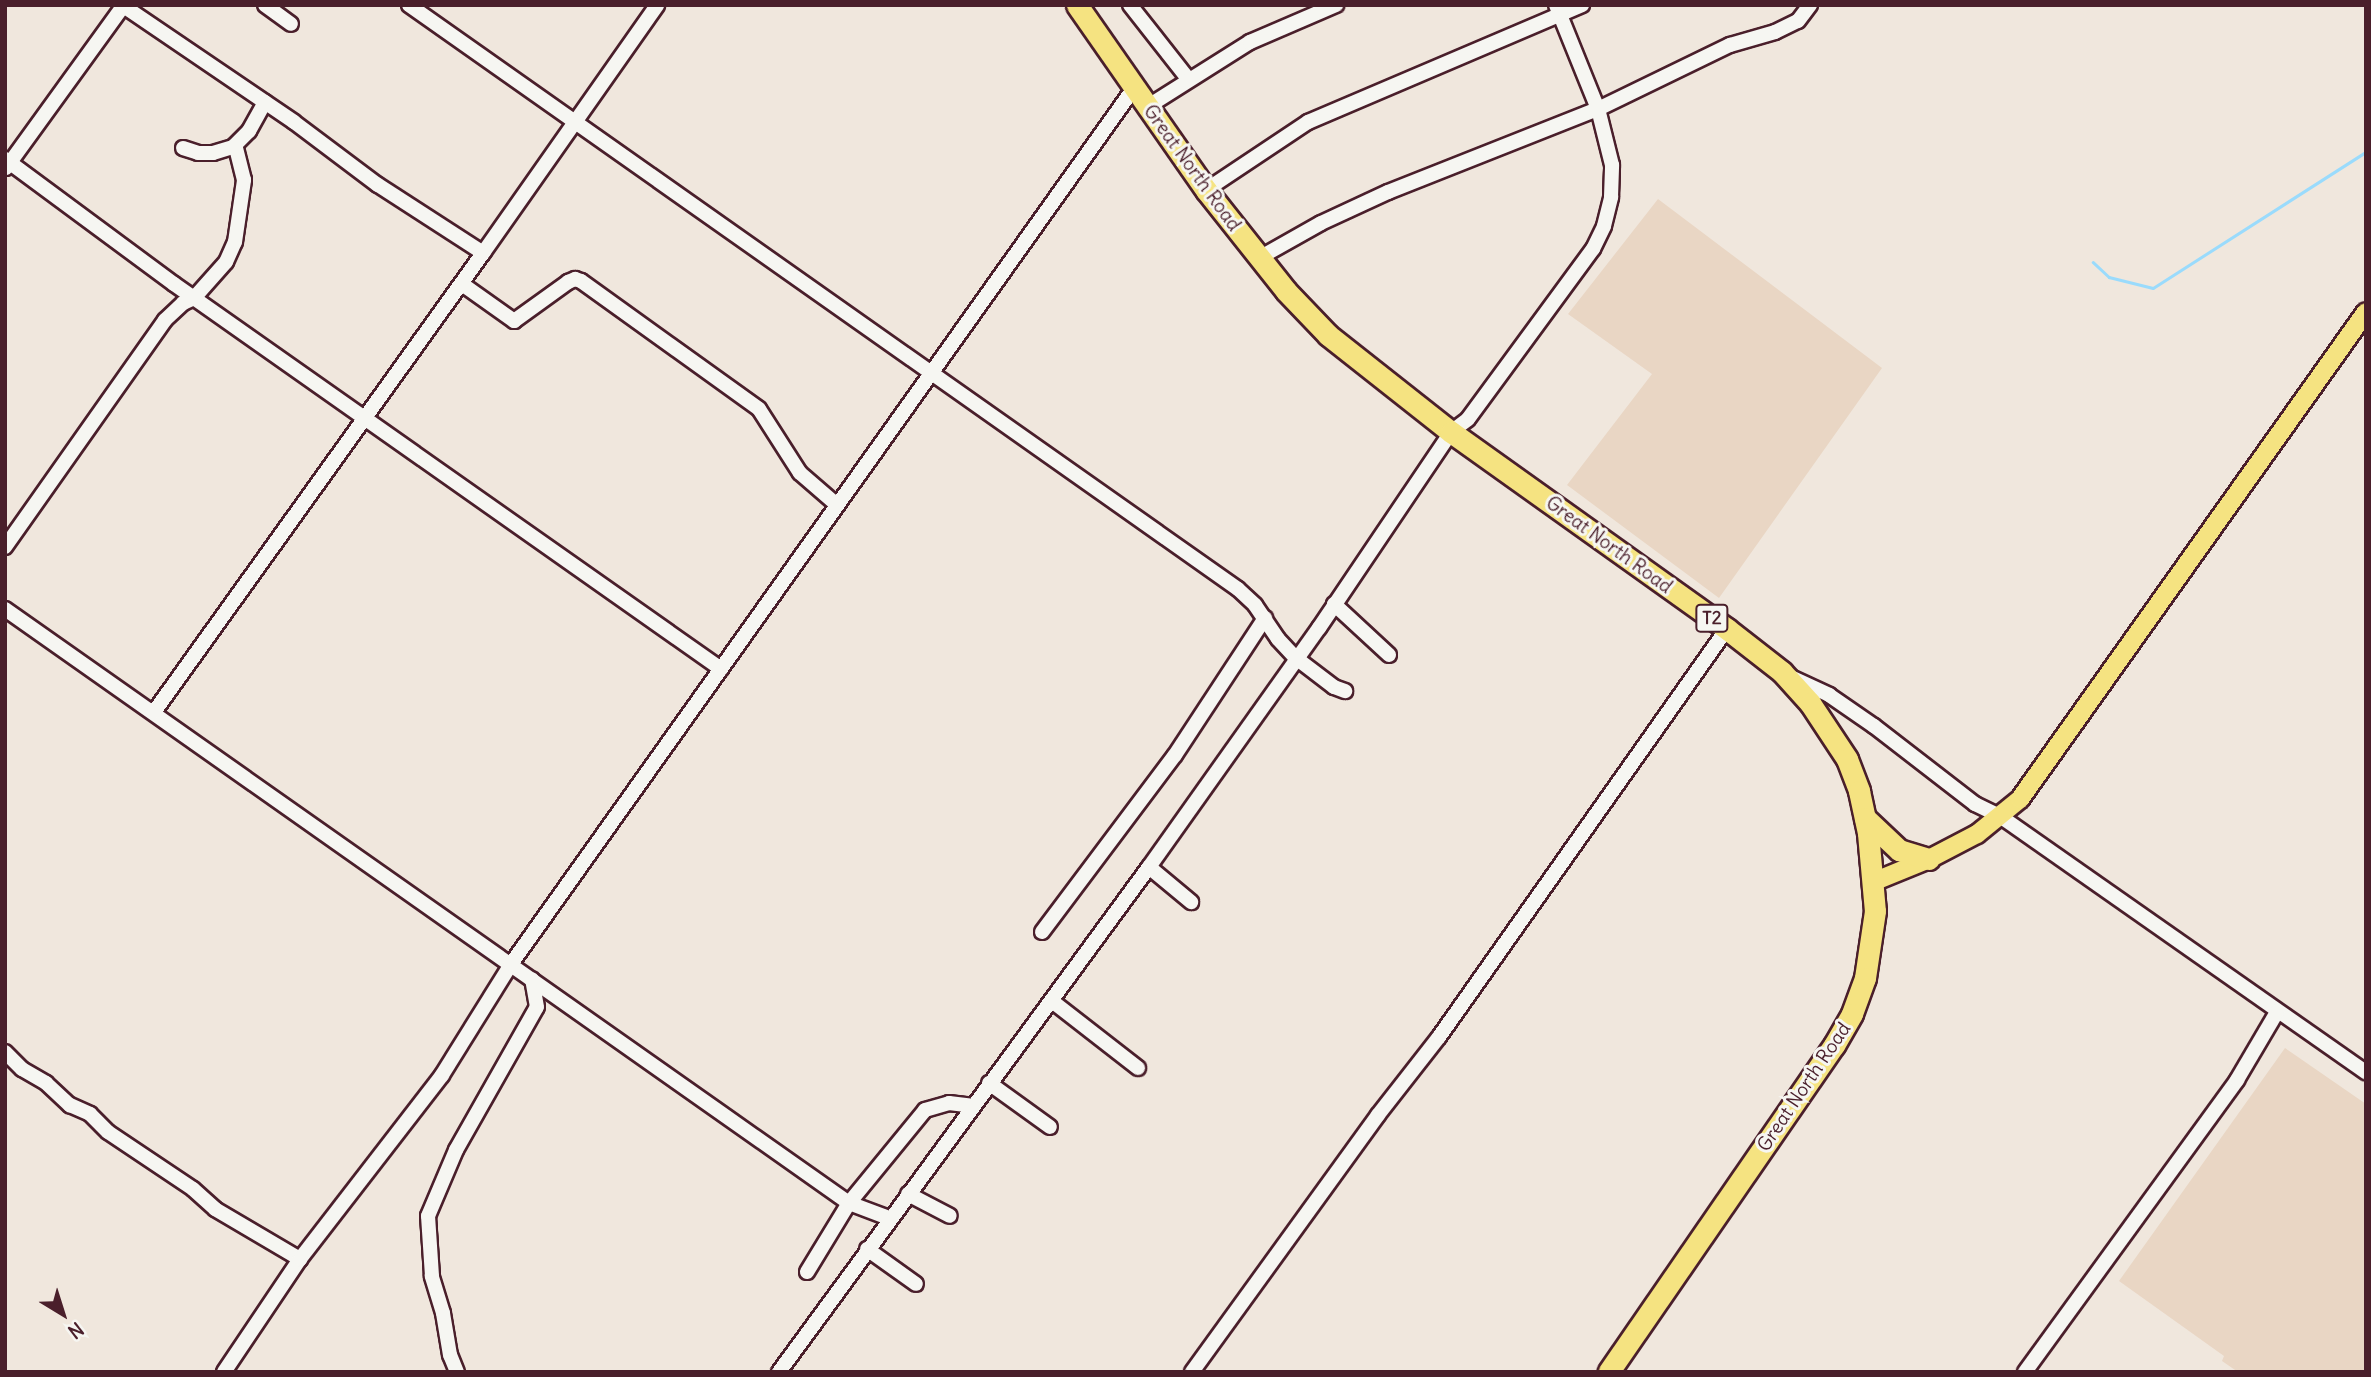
<!DOCTYPE html>
<style>
body{margin:0}
#map{position:relative;width:2371px;height:1377px;overflow:hidden;background:#f0e7dd;font-family:Delius,sans-serif}
div>[style]{position:absolute}
.built>*{inset:0;background:#e9d6c4}
.stream>*{height:2.5px;margin:-1.25px;padding:0 1.25px;transform-origin:1.25px;border-radius:1.25px;background:#9adbfc}
.roads{filter:drop-shadow(2px 0 #4a1f2b) drop-shadow(-2px 0 #4a1f2b) drop-shadow(0 2px #4a1f2b) drop-shadow(0 -2px #4a1f2b)}
.minor>*{height:14px;margin:-7px;padding:0 7px;transform-origin:7px;border-radius:7px;background:#f6f6f2}
.major>*{height:18px;margin:-9px;padding:0 9px;transform-origin:9px;border-radius:9px;background:#f5e381}
.highway>*{height:21px;margin:-10.5px;padding:0 10.5px;transform-origin:10.5px;border-radius:10.5px;background:#f5e381}
span{translate:-50% -50%;white-space:nowrap;text-align:center;line-height:1.15;-webkit-text-stroke:6px #f6f6f2;paint-order:stroke}
.shield-label span{padding:2px 5px;background:#f6f6f2;border:2px solid;border-radius:5px;-webkit-text-stroke-width:0}
.shield-label{font-size:18px;color:#4a1f2b;font-weight:700}
.street-label{font-size:19px;color:#4a1f2b}
.frame{position:absolute;inset:0;border:7px solid #4a1f2b;pointer-events:none}
.north{position:absolute;left:28px;top:1279px;width:70px;height:70px;-webkit-text-stroke:5px #f6f6f2;paint-order:stroke;rotate:142deg;font-size:19px;font-weight:700;line-height:28px;text-align:center;color:#4a1f2b}
.north::after{content:'';display:block;margin:auto;width:24px;height:32px;background:#4a1f2b;clip-path:polygon(50% 0,100% 100%,50% 72%,0 100%)}
</style>
<div id="map">
<div class="built">
<div style="clip-path:polygon(1658px 199px,1882px 368px,1719px 598px,1567px 485px,1652px 374px,1568px 314px)"></div>
<div style="clip-path:polygon(2285px 1048px,2366px 1104px,2366px 1372px,2238px 1372px,2222px 1361px,2224px 1356px,2119px 1281px)"></div>
</div>
<div class="stream">
<div style="left:2093px;top:262px;width:22px;rotate:43deg"></div>
<div style="left:2109px;top:277px;width:45px;rotate:14deg"></div>
<div style="left:2153px;top:288px;width:253px;rotate:-32.6deg"></div>
</div>
<div class="roads">
<div class="minor">
<div style="left:122px;top:5px;width:208px;rotate:34.2deg"></div>
<div style="left:294px;top:122px;width:105px;rotate:36.9deg"></div>
<div style="left:378px;top:185px;width:125px;rotate:32.9deg"></div>
<div style="left:483px;top:253px;width:303px;rotate:-54.9deg"></div>
<div style="left:265px;top:5px;width:32px;rotate:36deg"></div>
<div style="left:409px;top:5px;width:1014px;rotate:35.16deg"></div>
<div style="left:1238px;top:589px;width:23px;rotate:43deg"></div>
<div style="left:1255px;top:605px;width:41px;rotate:55.9deg"></div>
<div style="left:1278px;top:639px;width:26px;rotate:47deg"></div>
<div style="left:1296px;top:658px;width:48px;rotate:37.3deg"></div>
<div style="left:1334px;top:687px;width:12px;rotate:20deg"></div>
<div style="left:1130px;top:5px;width:95px;rotate:51.8deg"></div>
<div style="left:1147px;top:107px;width:122px;rotate:-32.3deg"></div>
<div style="left:1250px;top:42px;width:94px;rotate:-23.3deg"></div>
<div style="left:183px;top:148px;width:16px;rotate:18deg"></div>
<div style="left:198px;top:153px;width:15px"></div>
<div style="left:213px;top:153px;width:21px;rotate:-17deg"></div>
<div style="left:233px;top:147px;width:23px;rotate:-45deg"></div>
<div style="left:249px;top:131px;width:33px;rotate:-61deg"></div>
<div style="left:5px;top:159px;width:210px;rotate:36.5deg"></div>
<div style="left:174px;top:284px;width:669px;rotate:35.14deg"></div>
<div style="left:6px;top:168px;width:201px;rotate:-54.1deg"></div>
<div style="left:1206px;top:190px;width:123px;rotate:-33.7deg"></div>
<div style="left:1308px;top:122px;width:298px;rotate:-23.1deg"></div>
<div style="left:1259px;top:258px;width:71px;rotate:-29.4deg"></div>
<div style="left:1321px;top:223px;width:74px;rotate:-24.8deg"></div>
<div style="left:1388px;top:192px;width:226px;rotate:-21.6deg"></div>
<div style="left:1598px;top:109px;width:147px;rotate:-25.9deg"></div>
<div style="left:1730px;top:45px;width:47px;rotate:-16.1deg"></div>
<div style="left:1775px;top:32px;width:25px;rotate:-26deg"></div>
<div style="left:1798px;top:21px;width:20px;rotate:-53deg"></div>
<div style="left:462px;top:284px;width:64px;rotate:35.4deg"></div>
<div style="left:514px;top:321px;width:67px;rotate:-35.8deg"></div>
<div style="left:568px;top:282px;width:8px;rotate:-23deg"></div>
<div style="left:575px;top:279px;width:6px;rotate:18deg"></div>
<div style="left:581px;top:281px;width:219px;rotate:35.7deg"></div>
<div style="left:759px;top:409px;width:76px;rotate:57.4deg"></div>
<div style="left:800px;top:473px;width:49px;rotate:40.9deg"></div>
<div style="left:5px;top:547px;width:278px;rotate:-54.8deg"></div>
<div style="left:165px;top:320px;width:25px;rotate:-43deg"></div>
<div style="left:183px;top:303px;width:12px;rotate:-24deg"></div>
<div style="left:194px;top:298px;width:48px;rotate:-48.4deg"></div>
<div style="left:226px;top:262px;width:22px;rotate:-66deg"></div>
<div style="left:235px;top:242px;width:63px;rotate:-81.7deg"></div>
<div style="left:244px;top:180px;width:36px;rotate:-104deg"></div>
<div style="left:1334px;top:604px;width:75px;rotate:42.8deg"></div>
<div style="left:5px;top:609px;width:1032px;rotate:35.14deg"></div>
<div style="left:849px;top:1203px;width:43px;rotate:20.6deg"></div>
<div style="left:1793px;top:678px;width:40px;rotate:25deg"></div>
<div style="left:1829px;top:695px;width:55px;rotate:34.6deg"></div>
<div style="left:1874px;top:726px;width:128px;rotate:37.7deg"></div>
<div style="left:1975px;top:804px;width:28px;rotate:26deg"></div>
<div style="left:2000px;top:816px;width:447px;rotate:35deg"></div>
<div style="left:154px;top:712px;width:565px;rotate:-54.37deg"></div>
<div style="left:1149px;top:867px;width:55px;rotate:39.8deg"></div>
<div style="left:1042px;top:932px;width:221px;rotate:-53.1deg"></div>
<div style="left:1175px;top:755px;width:164px;rotate:-56.7deg"></div>
<div style="left:1052px;top:1001px;width:109px;rotate:37.9deg"></div>
<div style="left:5px;top:1052px;width:24px;rotate:45deg"></div>
<div style="left:22px;top:1069px;width:28px;rotate:30deg"></div>
<div style="left:46px;top:1083px;width:33px;rotate:43deg"></div>
<div style="left:70px;top:1105px;width:22px;rotate:24deg"></div>
<div style="left:90px;top:1114px;width:25px;rotate:45deg"></div>
<div style="left:108px;top:1132px;width:102px;rotate:33.8deg"></div>
<div style="left:193px;top:1189px;width:30px;rotate:42deg"></div>
<div style="left:215px;top:1209px;width:99px;rotate:30.5deg"></div>
<div style="left:989px;top:1083px;width:75px;rotate:35.8deg"></div>
<div style="left:908px;top:1194px;width:47px;rotate:27.6deg"></div>
<div style="left:867px;top:1249px;width:60px;rotate:35.5deg"></div>
<div style="left:807px;top:1272px;width:81px;rotate:-58.7deg"></div>
<div style="left:849px;top:1203px;width:120px;rotate:-50.7deg"></div>
<div style="left:925px;top:1110px;width:25px;rotate:-16deg"></div>
<div style="left:949px;top:1103px;width:23px;rotate:7deg"></div>
<div style="left:224px;top:1372px;width:136px;rotate:-56.1deg"></div>
<div style="left:300px;top:1259px;width:232px;rotate:-52.3deg"></div>
<div style="left:442px;top:1075px;width:131px;rotate:-58.1deg"></div>
<div style="left:511px;top:964px;width:1075px;rotate:-54.58deg"></div>
<div style="left:457px;top:1372px;width:18px;rotate:-112deg"></div>
<div style="left:450px;top:1355px;width:43px;rotate:-99.5deg"></div>
<div style="left:443px;top:1313px;width:39px;rotate:-107deg"></div>
<div style="left:432px;top:1276px;width:60px;rotate:-93.8deg"></div>
<div style="left:428px;top:1216px;width:72px;rotate:-67deg"></div>
<div style="left:456px;top:1150px;width:164px;rotate:-60.5deg"></div>
<div style="left:537px;top:1007px;width:28px;rotate:-100deg"></div>
<div style="left:779px;top:1372px;width:626px;rotate:-53.77deg"></div>
<div style="left:1149px;top:867px;width:293px;rotate:-54.6deg"></div>
<div style="left:1319px;top:628px;width:236px;rotate:-56deg"></div>
<div style="left:1451px;top:432px;width:21px;rotate:-37deg"></div>
<div style="left:1468px;top:419px;width:211px;rotate:-53.7deg"></div>
<div style="left:1593px;top:249px;width:25px;rotate:-64deg"></div>
<div style="left:1604px;top:226px;width:30px;rotate:-76deg"></div>
<div style="left:1611px;top:197px;width:32px;rotate:-88deg"></div>
<div style="left:1612px;top:165px;width:58px;rotate:-104deg"></div>
<div style="left:1598px;top:109px;width:112px;rotate:-112deg"></div>
<div style="left:1192px;top:1372px;width:317px;rotate:-54.1deg"></div>
<div style="left:1378px;top:1115px;width:99px;rotate:-52deg"></div>
<div style="left:1439px;top:1037px;width:499px;rotate:-54.8deg"></div>
<div style="left:2025px;top:1372px;width:361px;rotate:-54deg"></div>
<div style="left:2237px;top:1080px;width:79px;rotate:-59.5deg"></div>
</div>
<div class="major">
<div style="left:1873px;top:882px;width:61px;rotate:-22.3deg"></div>
<div style="left:1929px;top:859px;width:54px;rotate:-27.5deg"></div>
<div style="left:1977px;top:834px;width:55px;rotate:-39.1deg"></div>
<div style="left:2020px;top:799px;width:597px;rotate:-54.61deg"></div>
</div>
<div class="highway">
<div style="left:1077px;top:5px;width:226px;rotate:55.1deg"></div>
<div style="left:1206px;top:190px;width:129px;rotate:51.6deg"></div>
<div style="left:1286px;top:291px;width:61px;rotate:46.3deg"></div>
<div style="left:1328px;top:335px;width:157px;rotate:38.3deg"></div>
<div style="left:1451px;top:432px;width:339px;rotate:35.5deg"></div>
<div style="left:1727px;top:629px;width:70px;rotate:38deg"></div>
<div style="left:1782px;top:672px;width:42px;rotate:47.9deg"></div>
<div style="left:1810px;top:703px;width:67px;rotate:56.5deg"></div>
<div style="left:1847px;top:759px;width:34px;rotate:69deg"></div>
<div style="left:1859px;top:791px;width:43px;rotate:77.9deg"></div>
<div style="left:1868px;top:833px;width:78px;rotate:84.9deg"></div>
<div style="left:1875px;top:911px;width:68px;rotate:98.5deg"></div>
<div style="left:1865px;top:978px;width:38px;rotate:110deg"></div>
<div style="left:1852px;top:1014px;width:36px;rotate:120deg"></div>
<div style="left:1834px;top:1045px;width:397px;rotate:124.6deg"></div>
<div style="left:1865px;top:818px;width:47px;rotate:43.3deg"></div>
<div style="left:1899px;top:850px;width:31px;rotate:17deg"></div>
</div>
</div>
<div class="shield-label">
<span style="left:1712px;top:618px">T2</span>
</div>
<div class="street-label">
<span style="left:1192px;top:168px;rotate:54deg">Great North Road</span>
<span style="left:1609px;top:545px;rotate:36deg">Great North Road</span>
<span style="left:1804px;top:1087px;rotate:-56deg">Great North Road</span>
</div>
<div class="frame"></div>
<div class="north">N</div>
</div>
